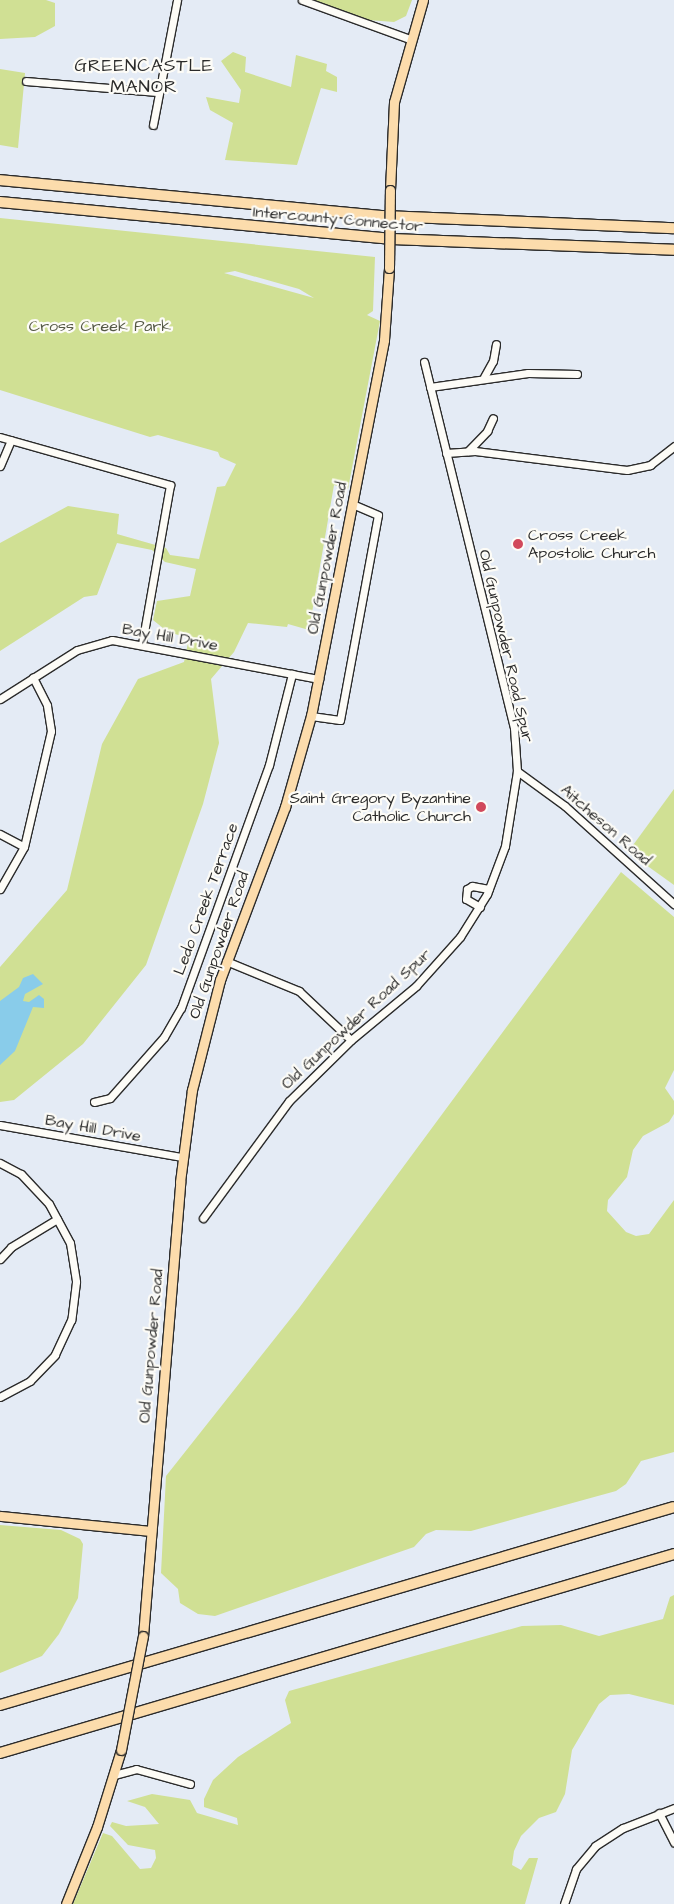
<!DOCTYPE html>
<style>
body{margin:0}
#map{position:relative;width:674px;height:1904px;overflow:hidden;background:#e4ebf5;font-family:"Architects Daughter",sans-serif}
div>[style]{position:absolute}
.green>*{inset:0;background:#d0e094}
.water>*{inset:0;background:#89ccea}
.roads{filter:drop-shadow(1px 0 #2b2b2b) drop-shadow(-1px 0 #2b2b2b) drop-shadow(0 1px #2b2b2b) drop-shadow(0 -1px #2b2b2b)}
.minor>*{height:7px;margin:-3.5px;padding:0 3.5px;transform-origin:3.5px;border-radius:3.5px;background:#fdfcf7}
.major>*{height:9px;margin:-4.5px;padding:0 4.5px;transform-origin:4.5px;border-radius:4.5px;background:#fcdcac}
.highway>*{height:10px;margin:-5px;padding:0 5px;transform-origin:5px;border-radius:5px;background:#fcdcac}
.bridges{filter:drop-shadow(1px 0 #2b2b2b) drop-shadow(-1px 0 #2b2b2b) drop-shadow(0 1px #2b2b2b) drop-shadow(0 -1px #2b2b2b)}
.major-bridge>*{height:9px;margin:-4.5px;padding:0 4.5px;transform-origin:4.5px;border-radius:4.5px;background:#fcdcac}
.dots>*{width:14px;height:14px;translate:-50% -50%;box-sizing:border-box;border:2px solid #fdfcf7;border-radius:50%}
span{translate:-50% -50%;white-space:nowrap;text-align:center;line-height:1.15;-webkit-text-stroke:4.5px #fdfcf7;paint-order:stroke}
.street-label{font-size:16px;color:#2b2b2b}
.park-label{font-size:16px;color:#545845}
.poi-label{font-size:16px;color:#2b2b2b}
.left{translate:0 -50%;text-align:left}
.right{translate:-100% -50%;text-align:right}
.neighbourhood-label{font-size:18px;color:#2b2b2b;letter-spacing:1px}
</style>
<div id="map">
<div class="green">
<div style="clip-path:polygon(0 0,46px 0,55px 3px,55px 26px,35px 37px,0 39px)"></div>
<div style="clip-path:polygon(302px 0,412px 0,406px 16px,394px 22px,355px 19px)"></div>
<div style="clip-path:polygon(233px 52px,246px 57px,245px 72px,291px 87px,296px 55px,327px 64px,326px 71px,337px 77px,337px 92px,321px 88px,297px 165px,225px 160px,233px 123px,210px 110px,206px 97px,239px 103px,241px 90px,221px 61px)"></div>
<div style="clip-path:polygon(0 69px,25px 73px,18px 148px,0 145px)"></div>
<div style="clip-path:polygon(evenodd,0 218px,375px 257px,373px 311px,367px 315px,380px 321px,348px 489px,334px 485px,309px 630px,288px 624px,287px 627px,248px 623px,234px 652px,211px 679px,219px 743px,203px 804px,146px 965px,83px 1044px,14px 1100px,0 1102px,0 967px,67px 890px,102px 744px,138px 679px,184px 662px,189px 638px,168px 632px,153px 620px,157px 601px,190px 596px,196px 569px,165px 562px,152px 550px,117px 543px,97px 595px,84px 597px,0 651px,0 543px,68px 506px,119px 514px,117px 534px,166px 548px,170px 555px,199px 559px,217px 487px,225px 486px,236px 464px,220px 457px,218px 452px,158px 435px,150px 437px,0 390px,0 218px,235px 271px,299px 289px,314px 298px,224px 273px,235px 271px)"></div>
<div style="clip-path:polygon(674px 789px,674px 885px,628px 852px)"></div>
<div style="clip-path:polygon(621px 872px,674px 917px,674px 1070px,665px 1088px,674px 1101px,674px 1114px,669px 1122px,643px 1136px,633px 1150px,627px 1177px,608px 1200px,607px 1211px,626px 1232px,636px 1236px,649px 1234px,674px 1200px,674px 1452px,641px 1461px,626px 1484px,616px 1491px,471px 1531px,436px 1530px,426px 1534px,414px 1547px,215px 1616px,198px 1614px,180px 1603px,178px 1589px,161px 1573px,166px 1476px,299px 1308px)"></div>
<div style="clip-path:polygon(0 1525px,61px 1530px,80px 1539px,83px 1544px,78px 1598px,59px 1634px,42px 1656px,0 1673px)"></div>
<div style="clip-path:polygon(674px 1595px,674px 1705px,629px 1694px,610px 1695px,599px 1704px,572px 1750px,565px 1794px,556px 1812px,539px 1818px,521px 1836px,514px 1851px,512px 1865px,521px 1870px,529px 1858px,538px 1858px,525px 1904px,73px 1904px,103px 1833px,112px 1836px,140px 1869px,151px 1868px,156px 1858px,155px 1850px,128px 1845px,110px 1826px,112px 1822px,126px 1826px,159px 1824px,145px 1807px,127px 1801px,152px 1794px,190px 1800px,197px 1813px,238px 1825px,237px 1818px,204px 1807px,204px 1799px,213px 1780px,238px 1757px,291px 1723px,285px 1700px,289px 1691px,522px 1626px,561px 1625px,599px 1636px,663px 1619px,670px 1597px)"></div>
</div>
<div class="water">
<div style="clip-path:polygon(33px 974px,43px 984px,25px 994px,23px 1001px,29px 1002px,39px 995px,44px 999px,44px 1008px,33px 1007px,15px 1051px,0 1065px,0 1001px,19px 987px,23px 978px)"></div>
</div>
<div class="roads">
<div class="minor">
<div style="left:302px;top:0;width:115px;rotate:19.9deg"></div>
<div style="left:26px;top:81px;width:131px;rotate:4.8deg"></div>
<div style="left:153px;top:125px;width:127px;rotate:-79.1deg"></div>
<div style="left:484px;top:377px;width:18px;rotate:-61deg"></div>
<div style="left:493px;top:361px;width:17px;rotate:-80deg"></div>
<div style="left:430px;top:387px;width:99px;rotate:-8.1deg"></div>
<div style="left:528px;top:373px;width:49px;rotate:1.2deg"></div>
<div style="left:0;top:437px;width:177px;rotate:15.8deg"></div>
<div style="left:170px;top:485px;width:161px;rotate:100deg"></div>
<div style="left:468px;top:451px;width:28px;rotate:-46deg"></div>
<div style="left:487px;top:431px;width:14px;rotate:-65deg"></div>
<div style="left:446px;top:453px;width:29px;rotate:-4deg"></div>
<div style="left:475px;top:451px;width:153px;rotate:7.1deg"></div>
<div style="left:627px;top:470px;width:24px;rotate:-12deg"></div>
<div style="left:650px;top:465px;width:31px;rotate:-38deg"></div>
<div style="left:0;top:466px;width:28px;rotate:-67deg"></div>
<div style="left:0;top:699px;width:91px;rotate:-32.5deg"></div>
<div style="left:77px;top:650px;width:36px;rotate:-16deg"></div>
<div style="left:112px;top:640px;width:211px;rotate:10.7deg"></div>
<div style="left:311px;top:716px;width:29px;rotate:8deg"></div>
<div style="left:340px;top:720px;width:208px;rotate:-79.5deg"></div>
<div style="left:378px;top:515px;width:28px;rotate:-157deg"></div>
<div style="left:517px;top:771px;width:59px;rotate:36.1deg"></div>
<div style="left:565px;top:806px;width:147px;rotate:42deg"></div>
<div style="left:0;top:834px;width:27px;rotate:28deg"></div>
<div style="left:0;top:889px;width:48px;rotate:-60.3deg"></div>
<div style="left:24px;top:847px;width:119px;rotate:-76.9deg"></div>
<div style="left:51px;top:731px;width:26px;rotate:-99deg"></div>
<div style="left:47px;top:705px;width:31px;rotate:-117deg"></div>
<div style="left:480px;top:907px;width:16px;rotate:-150deg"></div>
<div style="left:466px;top:899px;width:10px;rotate:-84deg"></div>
<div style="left:467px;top:889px;width:6px;rotate:-31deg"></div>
<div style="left:472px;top:886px;width:17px;rotate:10deg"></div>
<div style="left:226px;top:961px;width:79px;rotate:22.3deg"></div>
<div style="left:299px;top:991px;width:71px;rotate:43.3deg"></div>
<div style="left:94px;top:1102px;width:16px;rotate:-14deg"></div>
<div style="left:110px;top:1098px;width:81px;rotate:-48.5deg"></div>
<div style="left:164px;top:1037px;width:34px;rotate:-60deg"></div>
<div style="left:181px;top:1008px;width:258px;rotate:-70.1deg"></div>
<div style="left:269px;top:765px;width:94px;rotate:-75.8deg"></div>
<div style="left:0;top:1125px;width:185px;rotate:10deg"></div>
<div style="left:0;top:1163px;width:24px;rotate:28deg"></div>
<div style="left:21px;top:1174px;width:41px;rotate:47deg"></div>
<div style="left:49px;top:1204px;width:44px;rotate:61.7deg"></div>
<div style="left:70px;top:1243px;width:39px;rotate:81deg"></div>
<div style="left:76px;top:1282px;width:38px;rotate:97deg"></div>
<div style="left:71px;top:1320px;width:38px;rotate:115deg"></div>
<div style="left:55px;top:1355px;width:36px;rotate:134deg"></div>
<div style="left:30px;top:1381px;width:34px;rotate:152deg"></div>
<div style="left:203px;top:1218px;width:145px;rotate:-53.7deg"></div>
<div style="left:289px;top:1101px;width:87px;rotate:-44.5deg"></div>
<div style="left:351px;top:1040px;width:85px;rotate:-39.7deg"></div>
<div style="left:416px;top:986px;width:66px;rotate:-48.1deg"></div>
<div style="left:460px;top:937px;width:51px;rotate:-57.9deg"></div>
<div style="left:487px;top:894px;width:51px;rotate:-69.4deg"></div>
<div style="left:505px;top:846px;width:76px;rotate:-80.9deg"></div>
<div style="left:517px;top:771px;width:43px;rotate:-94deg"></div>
<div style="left:514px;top:728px;width:377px;rotate:-103.8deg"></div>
<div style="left:0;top:1259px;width:16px;rotate:-47deg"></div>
<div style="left:11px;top:1247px;width:54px;rotate:-31.3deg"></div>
<div style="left:114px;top:1775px;width:23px;rotate:-15deg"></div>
<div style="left:136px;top:1769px;width:56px;rotate:15.5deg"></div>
<div style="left:659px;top:1813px;width:33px;rotate:63deg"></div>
<div style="left:564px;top:1904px;width:37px;rotate:-71deg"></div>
<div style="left:576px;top:1869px;width:30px;rotate:-50deg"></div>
<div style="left:595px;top:1846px;width:33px;rotate:-33deg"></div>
<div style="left:623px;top:1828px;width:55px;rotate:-21.4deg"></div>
</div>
<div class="major">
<div style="left:390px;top:190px;width:88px;rotate:-87.4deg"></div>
<div style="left:394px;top:102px;width:106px;rotate:-74.1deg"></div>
<div style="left:0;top:1516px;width:152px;rotate:5.7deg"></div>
<div style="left:143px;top:1636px;width:456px;rotate:-85.3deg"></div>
<div style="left:180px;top:1182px;width:93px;rotate:-82.6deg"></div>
<div style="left:192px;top:1090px;width:114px;rotate:-75.7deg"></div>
<div style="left:220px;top:980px;width:185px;rotate:-69.4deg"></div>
<div style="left:285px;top:807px;width:95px;rotate:-74.1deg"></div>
<div style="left:311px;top:716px;width:383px;rotate:-79deg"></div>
<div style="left:384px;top:340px;width:72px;rotate:-86deg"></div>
<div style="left:66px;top:1904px;width:83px;rotate:-68.1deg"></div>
<div style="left:97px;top:1827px;width:81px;rotate:-72.7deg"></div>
</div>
<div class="highway">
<div style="left:0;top:180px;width:386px;rotate:5.4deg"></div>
<div style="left:384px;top:216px;width:290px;rotate:2.4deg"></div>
<div style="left:0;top:202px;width:394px;rotate:5.4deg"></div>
<div style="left:392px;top:239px;width:282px;rotate:2.2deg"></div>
<div style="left:0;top:1705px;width:702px;rotate:-16.37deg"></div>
<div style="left:0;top:1753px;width:703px;rotate:-16.45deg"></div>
</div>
</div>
<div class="bridges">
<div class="major-bridge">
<div style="left:389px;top:268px;width:78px;rotate:-89.3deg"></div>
<div style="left:121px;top:1750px;width:116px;rotate:-79.1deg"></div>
</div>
</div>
<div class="dots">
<div style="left:518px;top:544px;background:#d1495b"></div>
<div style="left:481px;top:807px;background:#d1495b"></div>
</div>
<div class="street-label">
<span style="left:338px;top:219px;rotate:5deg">Intercounty Connector</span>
<span style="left:327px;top:558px;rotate:-79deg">Old Gunpowder Road</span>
<span style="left:170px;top:637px;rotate:10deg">Bay Hill Drive</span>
<span style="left:506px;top:646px;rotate:77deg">Old Gunpowder Road Spur</span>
<span style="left:606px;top:825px;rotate:41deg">Aitcheson Road</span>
<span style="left:206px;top:899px;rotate:-70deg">Ledo Creek Terrace</span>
<span style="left:219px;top:945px;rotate:-71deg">Old Gunpowder Road</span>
<span style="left:356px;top:1019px;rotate:-43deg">Old Gunpowder Road Spur</span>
<span style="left:93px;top:1128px;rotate:10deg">Bay Hill Drive</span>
<span style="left:151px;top:1346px;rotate:-85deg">Old Gunpowder Road</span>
</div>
<div class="park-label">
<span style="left:100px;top:326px">Cross Creek Park</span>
</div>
<div class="poi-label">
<span class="left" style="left:528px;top:544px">Cross Creek<br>Apostolic Church</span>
<span class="right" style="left:471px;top:807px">Saint Gregory Byzantine<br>Catholic Church</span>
</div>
<div class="neighbourhood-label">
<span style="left:144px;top:77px">GREENCASTLE<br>MANOR</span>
</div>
</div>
